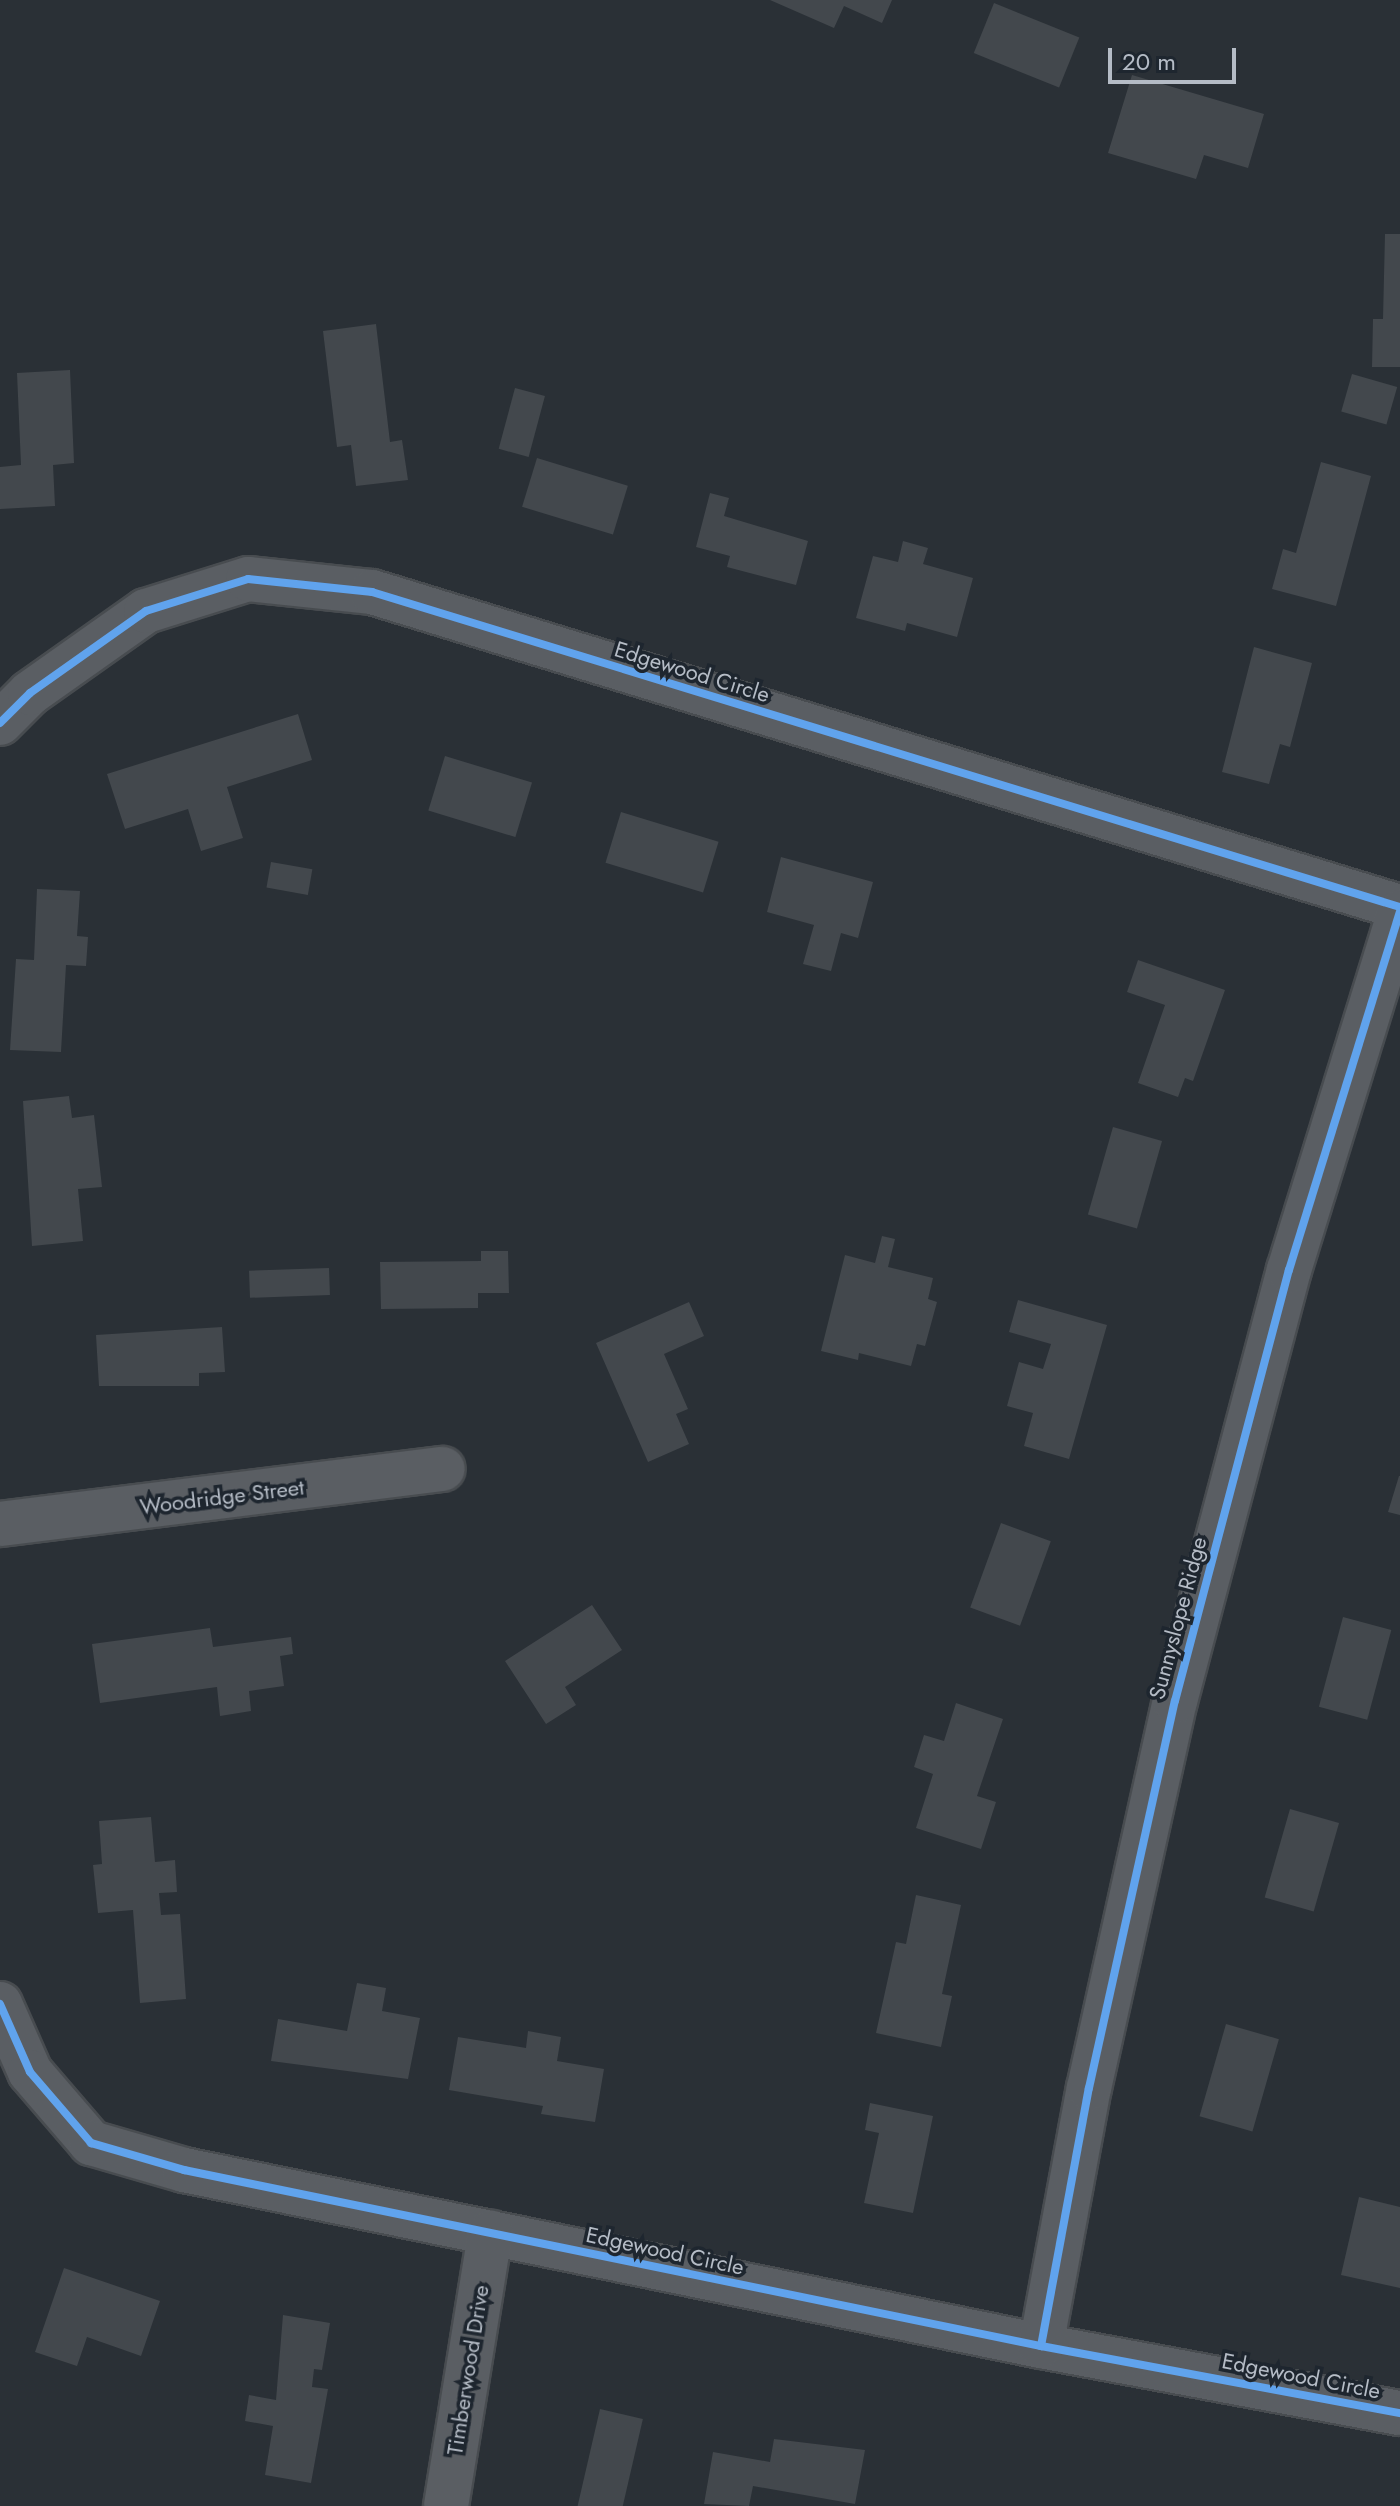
<!DOCTYPE html>
<style>
body{margin:0}
#map{position:relative;width:1400px;height:2506px;overflow:hidden;background:#2a3036;font-family:Jost,sans-serif}
div>[style]{position:absolute}
.building>*{inset:0;background:#43484d;transform-origin:0 0}
.roads{filter:drop-shadow(2px 0 #484c50) drop-shadow(-2px 0 #484c50) drop-shadow(0 2px #484c50) drop-shadow(0 -2px #484c50)}
.minor>*{height:44px;margin:-22px;padding:0 22px;transform-origin:22px;border-radius:22px;background:#5a5e63}
.cycleway>*{height:8px;margin:-4px;padding:0 4px;transform-origin:4px;border-radius:4px;background:#60a3ed}
span{translate:-50% -50%;white-space:nowrap;text-align:center;line-height:1.15;-webkit-text-stroke:7px #1e262f;paint-order:stroke}
.street-label{font-size:22px;color:#b5bcc6}
.scale{position:absolute;left:1108px;top:48px;width:128px;height:36px;box-sizing:border-box;border:4px solid #b5bcc6;border-top:0;padding-left:10px;font-size:24px;line-height:28px;white-space:nowrap;color:#b5bcc6;-webkit-text-stroke:6px #1e262f;paint-order:stroke}
</style>
<div id="map">
<div class="building">
<div style="clip-path:polygon(770px 0,892px 0,882px 23px,844px 6px,834px 28px)"></div>
<div style="left:994px;top:3px;width:92px;height:54px;rotate:22deg"></div>
<div style="clip-path:polygon(1132px 75px,1264px 114px,1248px 168px,1204px 155px,1196px 179px,1108px 153px)"></div>
<div style="clip-path:polygon(1385px 234px,1400px 234px,1400px 367px,1372px 367px,1373px 319px,1383px 319px)"></div>
<div style="clip-path:polygon(376px 324px,390px 442px,402px 440px,408px 480px,356px 486px,351px 445px,337px 447px,323px 331px)"></div>
<div style="clip-path:polygon(70px 370px,74px 463px,53px 465px,55px 506px,0 509px,0 467px,21px 465px,17px 373px)"></div>
<div style="left:1352px;top:374px;width:47px;height:39px;rotate:16deg"></div>
<div style="left:515px;top:388px;width:31px;height:63px;rotate:15deg"></div>
<div style="left:537px;top:458px;width:95px;height:51px;rotate:17deg"></div>
<div style="clip-path:polygon(1321px 462px,1371px 476px,1336px 606px,1272px 589px,1283px 549px,1296px 553px)"></div>
<div style="clip-path:polygon(710px 493px,729px 498px,724px 516px,808px 541px,796px 585px,727px 567px,730px 556px,696px 547px)"></div>
<div style="clip-path:polygon(903px 541px,928px 548px,923px 564px,973px 578px,957px 637px,907px 623px,905px 631px,856px 618px,873px 556px,898px 562px)"></div>
<div style="clip-path:polygon(1254px 647px,1312px 663px,1290px 747px,1280px 744px,1269px 784px,1222px 772px)"></div>
<div style="clip-path:polygon(298px 714px,312px 760px,227px 787px,243px 838px,201px 851px,188px 809px,125px 829px,107px 774px)"></div>
<div style="left:445px;top:756px;width:91px;height:57px;rotate:17deg"></div>
<div style="left:621px;top:812px;width:102px;height:53px;rotate:17deg"></div>
<div style="clip-path:polygon(781px 857px,873px 882px,858px 938px,841px 933px,831px 971px,803px 964px,814px 925px,767px 912px)"></div>
<div style="left:271px;top:862px;width:42px;height:26px;rotate:10deg"></div>
<div style="clip-path:polygon(37px 889px,80px 891px,77px 936px,88px 937px,86px 966px,66px 965px,61px 1052px,10px 1050px,16px 959px,34px 960px)"></div>
<div style="clip-path:polygon(1138px 960px,1225px 990px,1193px 1081px,1185px 1078px,1178px 1097px,1138px 1083px,1165px 1005px,1127px 992px)"></div>
<div style="clip-path:polygon(69px 1096px,72px 1118px,94px 1115px,102px 1187px,78px 1189px,83px 1241px,32px 1246px,23px 1101px)"></div>
<div style="left:1113px;top:1127px;width:51px;height:91px;rotate:16deg"></div>
<div style="clip-path:polygon(882px 1236px,895px 1239px,888px 1267px,933px 1278px,928px 1299px,937px 1302px,925px 1346px,917px 1344px,911px 1366px,859px 1353px,858px 1360px,821px 1351px,845px 1255px,875px 1263px)"></div>
<div style="clip-path:polygon(481px 1251px,508px 1251px,509px 1293px,478px 1293px,478px 1308px,381px 1309px,380px 1262px,481px 1261px)"></div>
<div style="left:329px;top:1268px;width:27px;height:80px;rotate:88deg"></div>
<div style="clip-path:polygon(1018px 1300px,1107px 1325px,1069px 1459px,1024px 1446px,1033px 1413px,1007px 1406px,1019px 1362px,1043px 1369px,1051px 1344px,1009px 1332px)"></div>
<div style="clip-path:polygon(689px 1302px,704px 1336px,664px 1354px,688px 1409px,676px 1414px,689px 1444px,648px 1462px,596px 1343px)"></div>
<div style="clip-path:polygon(222px 1327px,225px 1372px,199px 1373px,199px 1386px,99px 1386px,96px 1335px)"></div>
<div style="clip-path:polygon(1399px 1476px,1400px 1476px,1400px 1515px,1388px 1512px)"></div>
<div style="left:1001px;top:1523px;width:53px;height:90px;rotate:20deg"></div>
<div style="clip-path:polygon(592px 1605px,622px 1650px,565px 1687px,576px 1705px,546px 1724px,505px 1661px)"></div>
<div style="left:1343px;top:1617px;width:50px;height:93px;rotate:15deg"></div>
<div style="clip-path:polygon(210px 1628px,213px 1647px,291px 1637px,293px 1654px,280px 1656px,284px 1686px,249px 1691px,251px 1711px,220px 1716px,217px 1687px,100px 1703px,92px 1644px)"></div>
<div style="clip-path:polygon(956px 1703px,1003px 1719px,977px 1796px,996px 1802px,981px 1849px,916px 1828px,933px 1774px,914px 1767px,924px 1735px,944px 1741px)"></div>
<div style="left:1290px;top:1809px;width:51px;height:92px;rotate:16deg"></div>
<div style="clip-path:polygon(151px 1817px,155px 1862px,175px 1860px,177px 1892px,159px 1893px,161px 1915px,180px 1914px,186px 1999px,140px 2003px,133px 1910px,98px 1913px,93px 1865px,102px 1864px,99px 1821px)"></div>
<div style="clip-path:polygon(916px 1895px,961px 1905px,942px 1994px,952px 1996px,941px 2047px,876px 2033px,896px 1942px,906px 1944px)"></div>
<div style="clip-path:polygon(357px 1983px,386px 1988px,382px 2011px,420px 2018px,408px 2079px,271px 2061px,278px 2019px,347px 2031px)"></div>
<div style="left:1226px;top:2024px;width:55px;height:96px;rotate:16deg"></div>
<div style="clip-path:polygon(528px 2031px,561px 2037px,557px 2061px,604px 2069px,595px 2122px,541px 2114px,543px 2106px,449px 2090px,458px 2037px,526px 2048px)"></div>
<div style="clip-path:polygon(870px 2103px,933px 2116px,913px 2213px,864px 2203px,879px 2133px,865px 2130px)"></div>
<div style="clip-path:polygon(1359px 2197px,1400px 2207px,1400px 2288px,1341px 2275px)"></div>
<div style="clip-path:polygon(64px 2268px,160px 2301px,141px 2356px,87px 2337px,77px 2366px,35px 2352px)"></div>
<div style="clip-path:polygon(283px 2315px,330px 2323px,322px 2370px,314px 2369px,312px 2387px,328px 2389px,311px 2483px,265px 2475px,273px 2426px,245px 2421px,249px 2395px,276px 2400px)"></div>
<div style="left:600px;top:2409px;width:44px;height:100px;rotate:13deg"></div>
<div style="clip-path:polygon(774px 2439px,865px 2450px,855px 2504px,753px 2486px,749px 2506px,704px 2504px,713px 2452px,770px 2462px)"></div>
</div>
<div class="roads">
<div class="minor">
<div style="left:0;top:723px;width:42px;rotate:-45deg"></div>
<div style="left:30px;top:693px;width:142px;rotate:-35.3deg"></div>
<div style="left:146px;top:611px;width:107px;rotate:-17.4deg"></div>
<div style="left:248px;top:579px;width:125px;rotate:6deg"></div>
<div style="left:372px;top:592px;width:1075px;rotate:17.04deg"></div>
<div style="left:0;top:1524px;width:446px;rotate:-7.1deg"></div>
<div style="left:0;top:2004px;width:74px;rotate:66.2deg"></div>
<div style="left:30px;top:2072px;width:94px;rotate:49.3deg"></div>
<div style="left:91px;top:2143px;width:97px;rotate:16.2deg"></div>
<div style="left:184px;top:2170px;width:875px;rotate:11.61deg"></div>
<div style="left:1041px;top:2346px;width:365px;rotate:10.6deg"></div>
<div style="left:1041px;top:2346px;width:262px;rotate:-79.5deg"></div>
<div style="left:1089px;top:2088px;width:396px;rotate:-77.5deg"></div>
<div style="left:1175px;top:1701px;width:446px;rotate:-75.2deg"></div>
<div style="left:1289px;top:1270px;width:375px;rotate:-72.8deg"></div>
<div style="left:446px;top:2506px;width:277px;rotate:-80.8deg"></div>
</div>
</div>
<div class="cycleway">
<div style="left:0;top:723px;width:42px;rotate:-45deg"></div>
<div style="left:30px;top:693px;width:142px;rotate:-35.3deg"></div>
<div style="left:146px;top:611px;width:107px;rotate:-17.4deg"></div>
<div style="left:248px;top:579px;width:125px;rotate:6deg"></div>
<div style="left:372px;top:592px;width:1075px;rotate:17.04deg"></div>
<div style="left:0;top:2004px;width:74px;rotate:66.2deg"></div>
<div style="left:30px;top:2072px;width:94px;rotate:49.3deg"></div>
<div style="left:91px;top:2143px;width:97px;rotate:16.2deg"></div>
<div style="left:184px;top:2170px;width:875px;rotate:11.61deg"></div>
<div style="left:1041px;top:2346px;width:365px;rotate:10.6deg"></div>
<div style="left:1041px;top:2346px;width:262px;rotate:-79.5deg"></div>
<div style="left:1089px;top:2088px;width:396px;rotate:-77.5deg"></div>
<div style="left:1175px;top:1701px;width:446px;rotate:-75.2deg"></div>
<div style="left:1289px;top:1270px;width:375px;rotate:-72.8deg"></div>
</div>
<div class="street-label">
<span style="left:692px;top:672px;rotate:17deg">Edgewood Circle</span>
<span style="left:222px;top:1497px;rotate:-7deg">Woodridge Street</span>
<span style="left:1178px;top:1618px;rotate:-75deg">Sunnyslope Ridge</span>
<span style="left:665px;top:2251px;rotate:12deg">Edgewood Circle</span>
<span style="left:468px;top:2370px;rotate:-81deg">Timberwood Drive</span>
<span style="left:1301px;top:2376px;rotate:11deg">Edgewood Circle</span>
</div>
<div class="scale">20 m</div>
</div>
